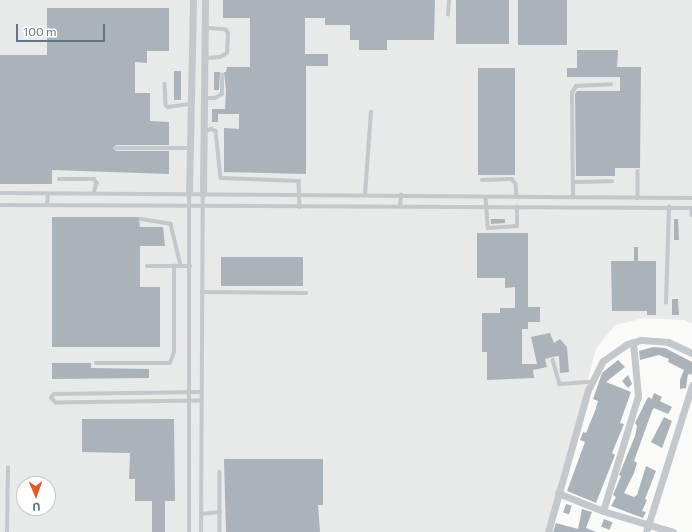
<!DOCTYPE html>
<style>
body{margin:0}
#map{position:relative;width:692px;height:532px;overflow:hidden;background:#fafaf8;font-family:Commissioner,sans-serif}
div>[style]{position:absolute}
.built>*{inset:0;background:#e8e9e9}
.building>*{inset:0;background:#aab3b9;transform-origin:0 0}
.service>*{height:3.5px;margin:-1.75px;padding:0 1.75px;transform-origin:1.75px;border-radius:1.75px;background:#c3c8cc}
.minor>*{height:7px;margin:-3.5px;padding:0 3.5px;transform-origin:3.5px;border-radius:3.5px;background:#c3c8cc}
span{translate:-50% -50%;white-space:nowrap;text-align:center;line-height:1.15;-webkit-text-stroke:4px #fff;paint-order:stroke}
.north{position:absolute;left:16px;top:476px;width:40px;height:40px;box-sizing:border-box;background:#fff;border:1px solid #c1c8cd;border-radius:50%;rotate:178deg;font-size:11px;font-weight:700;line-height:16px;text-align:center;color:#657683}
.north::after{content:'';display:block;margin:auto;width:14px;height:18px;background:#e4572e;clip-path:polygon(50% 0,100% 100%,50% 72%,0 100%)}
.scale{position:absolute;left:16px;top:24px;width:89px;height:18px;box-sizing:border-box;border:2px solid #657683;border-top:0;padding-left:5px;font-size:12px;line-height:14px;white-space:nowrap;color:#657683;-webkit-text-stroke:3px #fff;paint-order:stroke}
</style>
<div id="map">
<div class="built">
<div style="clip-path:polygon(evenodd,0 0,692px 0,692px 324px,685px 320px,644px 318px,615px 325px,596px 349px,548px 532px,0 532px,0 0,24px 484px,48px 484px,48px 508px,24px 508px,24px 484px)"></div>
</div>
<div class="building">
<div style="clip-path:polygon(223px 0,435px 0,434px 40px,387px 40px,387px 50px,359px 50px,359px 40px,350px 40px,350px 25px,325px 25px,325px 18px,305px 18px,305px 54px,328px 54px,328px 66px,306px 66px,306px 174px,224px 172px,224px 128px,239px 129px,239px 114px,218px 114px,218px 122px,212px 122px,212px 109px,225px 109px,226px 90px,224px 72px,226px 72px,227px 67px,250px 67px,250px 18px,223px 18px)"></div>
<div style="left:456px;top:0;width:53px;height:44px"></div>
<div style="left:518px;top:0;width:49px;height:45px"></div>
<div style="clip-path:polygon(47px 8px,169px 8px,169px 51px,147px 51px,147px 63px,135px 62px,135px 93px,150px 93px,150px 121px,169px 122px,169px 145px,116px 145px,113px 148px,116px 151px,169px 151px,169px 174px,52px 170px,52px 184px,0 184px,0 55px,47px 55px)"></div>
<div style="clip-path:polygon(577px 50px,618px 50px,617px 67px,641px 67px,640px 168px,615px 168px,615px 176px,576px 176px,575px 94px,577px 91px,620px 91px,620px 77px,567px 77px,567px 68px,577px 68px)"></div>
<div style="left:478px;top:68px;width:37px;height:107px"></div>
<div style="left:174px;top:71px;width:7px;height:29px"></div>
<div style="clip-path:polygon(214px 72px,220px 72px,219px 90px,214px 90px)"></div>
<div style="clip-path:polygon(52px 217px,139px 217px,140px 227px,163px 227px,165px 246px,140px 246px,140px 287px,160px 287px,160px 347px,52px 347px)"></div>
<div style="clip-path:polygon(491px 219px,505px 219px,505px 223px,491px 224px)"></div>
<div style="clip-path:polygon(674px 219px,678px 219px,679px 240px,674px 240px)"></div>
<div style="clip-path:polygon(477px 233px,528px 233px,528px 307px,540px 307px,540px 322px,528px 322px,528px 329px,522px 329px,522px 364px,537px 364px,531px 337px,550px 333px,554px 343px,560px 339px,567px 347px,569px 372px,560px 373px,559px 356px,552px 357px,545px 359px,547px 367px,533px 370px,534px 378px,487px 380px,487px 352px,482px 352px,482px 313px,500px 313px,500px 308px,515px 308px,515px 287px,505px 288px,505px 278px,477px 278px)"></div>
<div style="clip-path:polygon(634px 247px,638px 247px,638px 261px,656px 261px,656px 315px,647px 315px,647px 311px,612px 311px,611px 261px,634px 261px)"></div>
<div style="left:221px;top:257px;width:82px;height:29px"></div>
<div style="clip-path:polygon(672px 299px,678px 299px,679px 315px,672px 315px)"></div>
<div style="clip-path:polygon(653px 347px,665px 348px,692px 362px,692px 372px,691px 375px,688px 374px,686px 388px,680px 389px,680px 380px,684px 370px,668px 362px,669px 359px,659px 355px,640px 360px,639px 351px)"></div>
<div style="clip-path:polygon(618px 360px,625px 367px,606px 382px,631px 392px,620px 423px,624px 424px,612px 453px,615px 455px,596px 503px,567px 491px,585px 442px,580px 440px,583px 432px,586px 433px,595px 411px,598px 401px,593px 399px,602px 373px)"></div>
<div style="clip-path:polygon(52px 363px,91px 363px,91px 368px,149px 369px,149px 378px,52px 379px)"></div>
<div style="clip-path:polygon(628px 375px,632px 384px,628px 388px,622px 381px)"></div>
<div style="clip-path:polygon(654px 393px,662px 397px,660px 401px,672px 407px,668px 414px,654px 408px,652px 411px,634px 461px,637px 463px,634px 473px,624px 493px,634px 497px,637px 495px,646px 466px,656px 471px,645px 499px,647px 500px,642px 511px,646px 512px,643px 518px,611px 506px,616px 497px,613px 495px,621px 476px,619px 475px,635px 436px,637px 426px,635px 423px,648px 397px,652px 399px)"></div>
<div style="clip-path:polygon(664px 417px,672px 421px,662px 448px,651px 442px)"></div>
<div style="clip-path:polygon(82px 419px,174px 419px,175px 501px,165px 501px,165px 532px,152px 532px,152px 501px,135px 501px,135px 479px,129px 479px,130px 453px,82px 452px)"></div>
<div style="clip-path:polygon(224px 459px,323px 459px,323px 505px,318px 505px,320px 532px,226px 532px)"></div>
<div style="left:566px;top:504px;width:6px;height:9px;rotate:18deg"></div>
<div style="clip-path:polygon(582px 509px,592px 512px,586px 528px,596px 532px,553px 532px,556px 523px,578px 529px)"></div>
<div style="left:604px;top:519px;width:9px;height:8px;rotate:21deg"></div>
</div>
<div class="service">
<div style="left:448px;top:15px;width:15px;rotate:-86deg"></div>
<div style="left:205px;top:58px;width:15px;rotate:-4deg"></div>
<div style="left:220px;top:57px;width:8px;rotate:-30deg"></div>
<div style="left:227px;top:53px;width:19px;rotate:-87deg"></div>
<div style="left:228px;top:34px;width:4px;rotate:-117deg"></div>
<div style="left:226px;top:30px;width:21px;rotate:-175deg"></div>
<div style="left:165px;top:84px;width:21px;rotate:87deg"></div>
<div style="left:166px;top:105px;width:3px;rotate:45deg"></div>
<div style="left:168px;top:107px;width:22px;rotate:-8deg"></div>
<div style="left:204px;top:98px;width:11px"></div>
<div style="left:215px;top:98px;width:8px;rotate:-30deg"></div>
<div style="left:222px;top:94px;width:19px;rotate:-90deg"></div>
<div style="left:204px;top:132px;width:8px;rotate:-23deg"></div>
<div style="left:211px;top:129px;width:5px;rotate:22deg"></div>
<div style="left:216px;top:131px;width:47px;rotate:83.9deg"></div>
<div style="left:221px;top:178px;width:78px;rotate:2.2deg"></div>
<div style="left:299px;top:181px;width:26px;rotate:88deg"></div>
<div style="left:116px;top:148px;width:74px"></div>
<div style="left:638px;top:171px;width:27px;rotate:90deg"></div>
<div style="left:59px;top:179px;width:35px"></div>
<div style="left:94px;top:179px;width:5px;rotate:53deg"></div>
<div style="left:97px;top:183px;width:11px;rotate:105deg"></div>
<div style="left:482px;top:180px;width:30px;rotate:-2deg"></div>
<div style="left:512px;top:179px;width:6px;rotate:51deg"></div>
<div style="left:516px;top:184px;width:13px;rotate:86deg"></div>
<div style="left:573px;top:182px;width:39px;rotate:-1deg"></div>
<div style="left:0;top:193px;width:692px;rotate:0.41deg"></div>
<div style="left:365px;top:195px;width:83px;rotate:-85.9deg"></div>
<div style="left:486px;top:197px;width:31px;rotate:86deg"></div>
<div style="left:488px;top:228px;width:29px;rotate:-4deg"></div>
<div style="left:517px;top:226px;width:19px;rotate:-90deg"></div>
<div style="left:573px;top:197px;width:104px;rotate:-90.6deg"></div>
<div style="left:572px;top:93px;width:8px;rotate:-60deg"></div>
<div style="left:576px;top:86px;width:35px;rotate:-3deg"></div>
<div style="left:0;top:205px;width:692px;rotate:0.25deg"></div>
<div style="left:47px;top:205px;width:11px;rotate:-85deg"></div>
<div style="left:400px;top:207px;width:12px;rotate:-85deg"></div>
<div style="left:692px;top:208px;width:7px;rotate:90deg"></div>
<div style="left:141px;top:219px;width:30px;rotate:9deg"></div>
<div style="left:171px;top:224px;width:43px;rotate:76.6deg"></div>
<div style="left:147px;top:266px;width:43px"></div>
<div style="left:202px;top:292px;width:104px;rotate:0.6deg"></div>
<div style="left:666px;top:303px;width:96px;rotate:-88.2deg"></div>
<div style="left:553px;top:360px;width:25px;rotate:74deg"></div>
<div style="left:560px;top:384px;width:31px;rotate:-4deg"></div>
<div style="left:96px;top:363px;width:74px"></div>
<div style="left:170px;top:363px;width:12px;rotate:-70deg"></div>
<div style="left:174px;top:352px;width:86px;rotate:-90deg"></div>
<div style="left:201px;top:401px;width:145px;rotate:179.2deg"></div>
<div style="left:56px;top:403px;width:7px;rotate:-135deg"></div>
<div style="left:51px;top:398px;width:5px;rotate:-53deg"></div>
<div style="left:54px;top:394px;width:147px;rotate:-0.8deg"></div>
<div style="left:220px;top:472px;width:60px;rotate:90deg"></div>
<div style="left:201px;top:514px;width:19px;rotate:-6deg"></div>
<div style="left:7px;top:532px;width:64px;rotate:-89.1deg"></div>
<div style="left:189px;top:532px;width:339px;rotate:-90deg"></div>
<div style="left:201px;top:532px;width:338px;rotate:-89.7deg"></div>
</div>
<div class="minor">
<div style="left:189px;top:193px;width:193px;rotate:-88.8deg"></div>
<div style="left:203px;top:194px;width:194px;rotate:-89.4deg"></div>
<div style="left:558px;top:493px;width:48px;rotate:21.8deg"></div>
<div style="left:603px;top:511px;width:73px;rotate:16.7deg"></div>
<div style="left:603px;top:511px;width:120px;rotate:-73.1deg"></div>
<div style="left:638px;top:396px;width:54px;rotate:-95.3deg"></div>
<div style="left:548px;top:532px;width:148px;rotate:-74.3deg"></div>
<div style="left:588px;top:390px;width:33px;rotate:-63deg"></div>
<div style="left:603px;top:361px;width:29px;rotate:-35deg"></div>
<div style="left:627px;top:344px;width:15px;rotate:-16deg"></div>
<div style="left:641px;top:340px;width:27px;rotate:4deg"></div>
<div style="left:668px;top:342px;width:26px;rotate:25deg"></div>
<div style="left:646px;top:532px;width:154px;rotate:-72.6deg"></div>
</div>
<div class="north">U</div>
<div class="scale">100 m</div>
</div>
